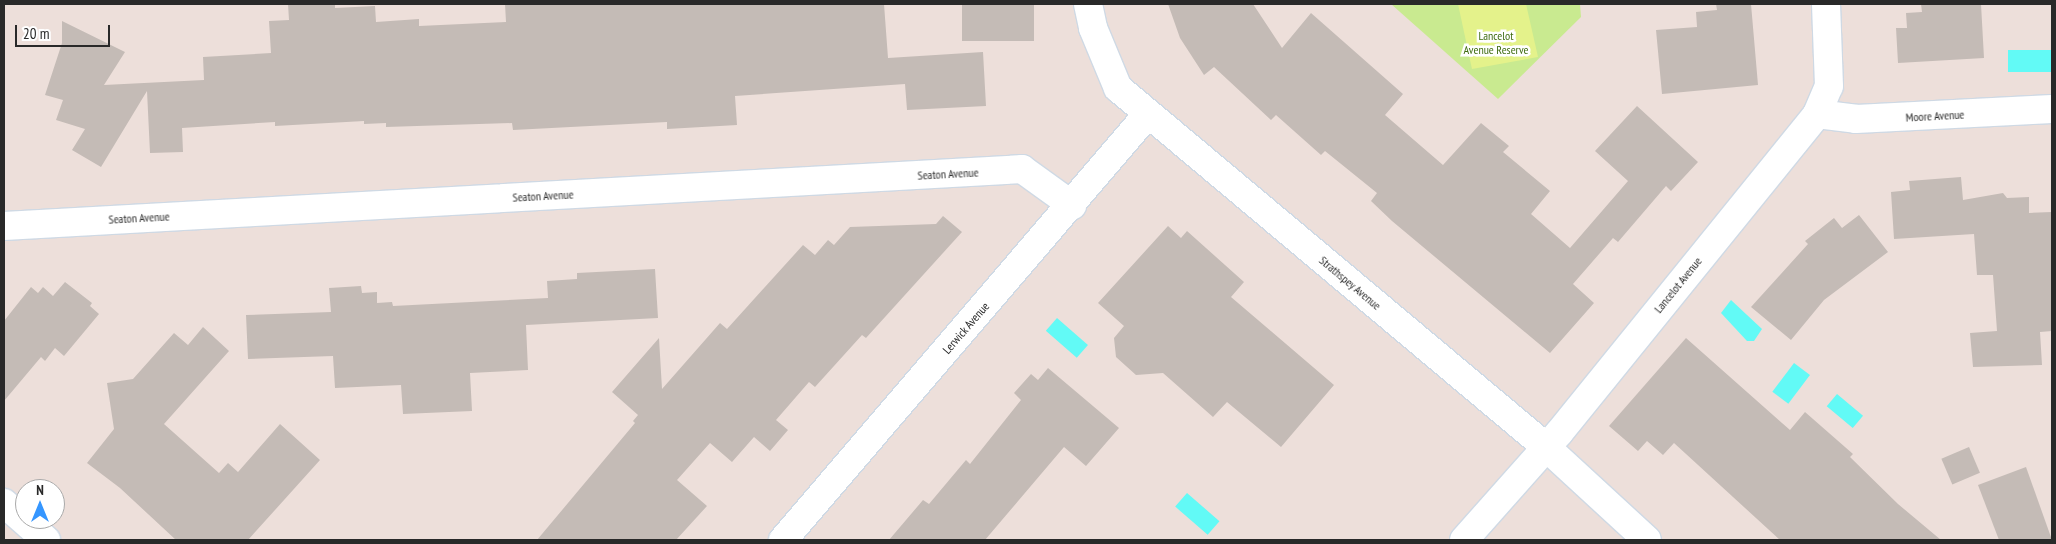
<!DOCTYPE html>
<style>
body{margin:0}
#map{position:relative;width:2056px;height:544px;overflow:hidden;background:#eddfda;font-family:"PT Sans Narrow",sans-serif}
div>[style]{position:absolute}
.green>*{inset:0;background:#c9ea90}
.pitch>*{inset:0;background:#e4f28b}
.water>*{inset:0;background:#62faf6;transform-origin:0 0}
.building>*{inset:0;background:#c4bbb6;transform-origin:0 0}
.roads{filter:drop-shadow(1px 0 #cfd9e4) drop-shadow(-1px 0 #cfd9e4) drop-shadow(0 1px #cfd9e4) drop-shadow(0 -1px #cfd9e4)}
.minor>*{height:28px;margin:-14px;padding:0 14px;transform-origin:14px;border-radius:14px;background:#fff}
span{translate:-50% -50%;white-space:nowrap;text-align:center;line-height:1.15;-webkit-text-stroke:5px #fff;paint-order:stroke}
.park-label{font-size:12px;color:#406d13}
.street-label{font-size:12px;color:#292929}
.frame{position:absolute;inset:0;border:5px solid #292929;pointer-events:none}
.north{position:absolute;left:15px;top:479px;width:50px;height:50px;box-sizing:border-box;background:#fff;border:1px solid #a9a9a9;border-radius:50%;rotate:0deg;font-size:14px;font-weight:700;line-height:20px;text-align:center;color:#292929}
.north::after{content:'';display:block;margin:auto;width:18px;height:22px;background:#3596ff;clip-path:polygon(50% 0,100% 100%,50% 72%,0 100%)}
.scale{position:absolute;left:15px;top:25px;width:95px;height:22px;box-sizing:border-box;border:2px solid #292929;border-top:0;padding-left:6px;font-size:15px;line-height:18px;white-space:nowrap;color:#292929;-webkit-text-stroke:4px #fff;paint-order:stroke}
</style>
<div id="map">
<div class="green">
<div style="clip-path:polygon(1391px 4px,1580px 4px,1581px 17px,1498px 99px)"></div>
</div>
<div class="pitch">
<div style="clip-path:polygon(1458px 4px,1526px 4px,1538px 57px,1472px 69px)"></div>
</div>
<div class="water">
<div style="left:2052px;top:50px;width:22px;height:44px;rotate:90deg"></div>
<div style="clip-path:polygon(1731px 300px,1762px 329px,1754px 341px,1747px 341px,1721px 313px)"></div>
<div style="left:1057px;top:318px;width:41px;height:17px;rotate:41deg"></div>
<div style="left:1794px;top:363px;width:20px;height:36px;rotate:37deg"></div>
<div style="left:1837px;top:394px;width:34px;height:16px;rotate:40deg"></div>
<div style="left:1187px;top:493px;width:43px;height:18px;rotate:41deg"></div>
</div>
<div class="building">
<div style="clip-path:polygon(288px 4px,335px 4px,335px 8px,375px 6px,376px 22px,419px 19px,419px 26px,506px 22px,505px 4px,884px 4px,888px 58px,983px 52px,986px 106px,907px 110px,905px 84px,735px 96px,737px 125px,667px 129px,667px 122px,513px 130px,512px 123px,386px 127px,386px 123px,364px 124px,364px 121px,275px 126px,275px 122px,182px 128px,183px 152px,150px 153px,147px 91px,101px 167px,72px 150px,85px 129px,56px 120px,63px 100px,45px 95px,62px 43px,62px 21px,125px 52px,104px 85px,204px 80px,203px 57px,271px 53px,269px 21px,289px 20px)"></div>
<div style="left:962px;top:4px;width:72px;height:37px"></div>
<div style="clip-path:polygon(1168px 4px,1253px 4px,1282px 48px,1311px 13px,1403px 94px,1385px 115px,1443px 165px,1481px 123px,1509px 146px,1503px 152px,1550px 191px,1531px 214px,1570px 248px,1628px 181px,1595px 151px,1637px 106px,1698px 162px,1671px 191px,1666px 186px,1618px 242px,1613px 238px,1573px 284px,1594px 303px,1550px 353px,1392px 221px,1371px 201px,1377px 193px,1325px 151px,1321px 155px,1276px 115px,1271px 120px,1214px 67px,1204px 75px,1180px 38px)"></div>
<div style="clip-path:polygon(1716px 4px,1751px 4px,1758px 85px,1662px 94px,1656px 30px,1697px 27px,1696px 12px,1717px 10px)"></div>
<div style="clip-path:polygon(1921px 4px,1981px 4px,1984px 58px,1898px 63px,1896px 28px,1907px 28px,1906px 13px,1922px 12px)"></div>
<div style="clip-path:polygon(1961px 177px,1963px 200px,2003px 193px,2007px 198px,2029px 197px,2029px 213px,2052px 212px,2052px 331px,2040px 332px,2042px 365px,1973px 367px,1970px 333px,1997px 331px,1993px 275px,1977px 275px,1974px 234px,1894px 239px,1891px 192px,1910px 190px,1909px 181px)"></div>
<div style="clip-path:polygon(1859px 215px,1888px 252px,1824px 300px,1791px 340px,1751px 307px,1808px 244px,1805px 241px,1834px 218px,1842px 228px)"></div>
<div style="clip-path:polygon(943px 216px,962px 232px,866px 338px,862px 335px,815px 387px,809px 382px,776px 420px,788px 430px,770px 451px,754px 437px,732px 462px,710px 443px,677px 480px,707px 506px,676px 540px,537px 540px,635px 423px,633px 421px,638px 415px,612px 392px,659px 338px,662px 389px,720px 323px,727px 329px,803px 245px,815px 255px,828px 240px,834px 245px,850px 227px,936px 224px)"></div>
<div style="clip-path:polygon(1168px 226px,1181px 238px,1187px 231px,1244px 282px,1231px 297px,1334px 385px,1281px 447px,1227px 402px,1213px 417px,1163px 373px,1136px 375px,1116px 357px,1114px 338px,1124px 326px,1098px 303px)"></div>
<div style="clip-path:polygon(655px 269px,658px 318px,526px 325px,528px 370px,470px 373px,472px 411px,403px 414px,401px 385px,335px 388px,333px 356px,248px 359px,246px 315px,331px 312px,329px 288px,361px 286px,362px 293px,377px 292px,377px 303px,392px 302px,393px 306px,548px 298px,547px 281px,577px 279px,577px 273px)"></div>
<div style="clip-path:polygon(65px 282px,92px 303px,90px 306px,99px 314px,64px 356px,55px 348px,45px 361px,41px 357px,4px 401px,4px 321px,31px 287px,38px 293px,43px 287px,53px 296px)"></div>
<div style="clip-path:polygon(203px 327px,229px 351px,164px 424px,219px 473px,228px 463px,238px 472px,280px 424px,320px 460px,248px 540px,176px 540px,120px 488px,87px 463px,114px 429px,107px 383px,133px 379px,174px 333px,188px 345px)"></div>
<div style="clip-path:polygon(1686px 338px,1790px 430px,1805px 412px,1853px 454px,1850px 457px,1898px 504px,1941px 540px,1780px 540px,1674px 443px,1663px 455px,1647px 441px,1638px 451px,1609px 426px)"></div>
<div style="clip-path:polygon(1048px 368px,1119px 428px,1086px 466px,1064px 447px,985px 540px,889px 540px,923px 500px,929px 504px,966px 460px,970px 464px,1021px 400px,1014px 393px,1031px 374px,1038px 380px)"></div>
<div style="left:1969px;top:447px;width:28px;height:30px;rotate:67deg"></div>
<div style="clip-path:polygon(2026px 467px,2052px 540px,1999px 540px,1978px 485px)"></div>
</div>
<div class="roads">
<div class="minor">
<div style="left:1088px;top:4px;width:25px;rotate:78deg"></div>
<div style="left:1093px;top:28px;width:65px;rotate:67.4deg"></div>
<div style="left:1118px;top:88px;width:559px;rotate:39.99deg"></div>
<div style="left:1546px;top:447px;width:137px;rotate:42.6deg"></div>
<div style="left:1817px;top:114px;width:39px;rotate:7deg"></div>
<div style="left:1856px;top:119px;width:196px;rotate:-2.9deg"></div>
<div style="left:4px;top:226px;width:1020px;rotate:-3.2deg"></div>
<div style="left:1022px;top:169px;width:62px;rotate:35.8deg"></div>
<div style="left:4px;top:503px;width:56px;rotate:41.4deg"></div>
<div style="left:783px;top:540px;width:560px;rotate:-49.42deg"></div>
<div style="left:1464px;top:540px;width:143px;rotate:-48.4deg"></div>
<div style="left:1559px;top:433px;width:410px;rotate:-51deg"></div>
<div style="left:1817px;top:114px;width:30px;rotate:-67deg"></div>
<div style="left:1829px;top:86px;width:82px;rotate:-92.1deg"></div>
</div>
</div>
<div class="park-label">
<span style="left:1496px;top:43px">Lancelot<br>Avenue Reserve</span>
</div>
<div class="street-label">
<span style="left:1935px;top:116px;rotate:-3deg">Moore Avenue</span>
<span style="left:948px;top:174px;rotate:-3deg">Seaton Avenue</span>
<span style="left:543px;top:196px;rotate:-3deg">Seaton Avenue</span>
<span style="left:139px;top:218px;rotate:-3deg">Seaton Avenue</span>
<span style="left:1350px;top:283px;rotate:40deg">Strathspey Avenue</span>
<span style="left:1678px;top:285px;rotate:-51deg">Lancelot Avenue</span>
<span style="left:966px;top:328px;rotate:-49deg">Lerwick Avenue</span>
</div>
<div class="frame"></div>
<div class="north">N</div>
<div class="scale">20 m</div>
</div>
